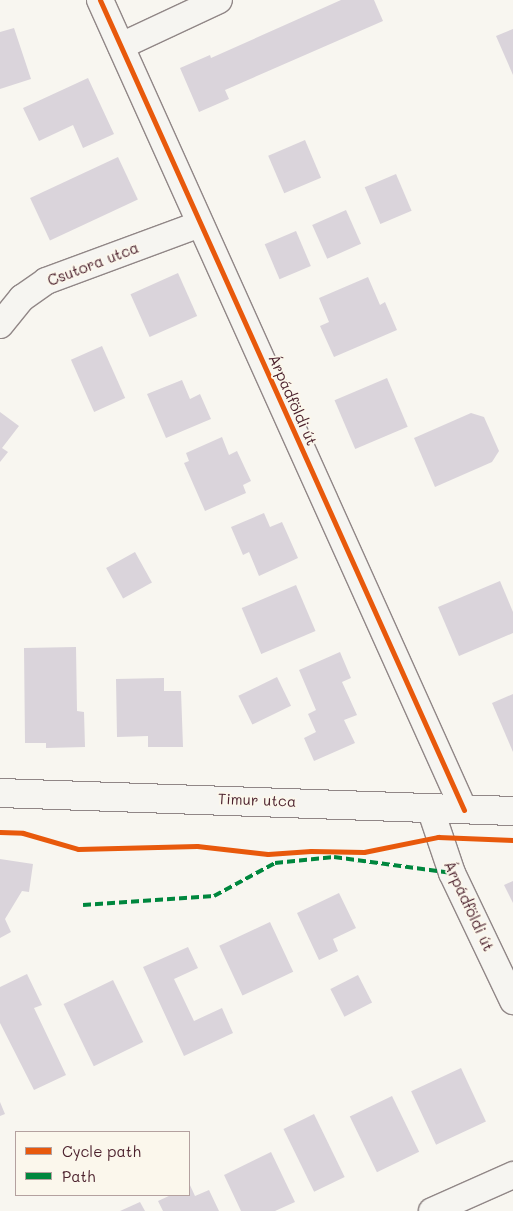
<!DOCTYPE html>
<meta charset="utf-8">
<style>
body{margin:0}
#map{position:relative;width:513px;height:1211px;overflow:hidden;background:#f8f6f0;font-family:Mali,sans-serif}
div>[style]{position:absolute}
.building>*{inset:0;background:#dad4db;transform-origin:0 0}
.roads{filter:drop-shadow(1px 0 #918787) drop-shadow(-1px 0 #918787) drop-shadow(0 1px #918787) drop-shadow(0 -1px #918787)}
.street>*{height:26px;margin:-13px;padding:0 13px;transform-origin:13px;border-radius:13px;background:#f6f5f1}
.secondary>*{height:28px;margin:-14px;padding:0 14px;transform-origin:14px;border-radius:14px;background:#f6f5f1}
.quiet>*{height:4px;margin-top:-2px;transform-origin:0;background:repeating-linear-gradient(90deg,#00873e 0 8px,transparent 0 12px)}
.cycleway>*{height:5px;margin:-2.5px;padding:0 2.5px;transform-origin:2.5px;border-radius:2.5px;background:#e8590c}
span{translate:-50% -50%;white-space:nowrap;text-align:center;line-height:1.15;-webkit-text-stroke:4px #fbf7ec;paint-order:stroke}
.street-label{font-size:15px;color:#4a1f2b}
.legend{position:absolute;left:15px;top:1131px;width:175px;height:65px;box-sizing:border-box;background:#fbf7ec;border:1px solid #b4a19f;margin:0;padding:6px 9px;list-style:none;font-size:15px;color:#4a1f2b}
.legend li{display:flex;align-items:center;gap:10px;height:25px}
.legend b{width:25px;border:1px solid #b4a19f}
</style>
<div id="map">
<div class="building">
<div style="clip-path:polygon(341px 0,374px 0,383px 21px,225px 90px,229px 99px,199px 112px,180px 68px,210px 55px,211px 58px)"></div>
<div style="clip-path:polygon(14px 28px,31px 79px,0 89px,0 32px)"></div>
<div style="clip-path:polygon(513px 29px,513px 75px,496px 36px)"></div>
<div style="clip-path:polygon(88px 78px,114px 134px,83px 148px,73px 125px,39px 141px,23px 108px)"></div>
<div style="left:305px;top:140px;width:41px;height:40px;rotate:67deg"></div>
<div style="left:118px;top:157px;width:47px;height:97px;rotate:65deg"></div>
<div style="left:396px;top:174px;width:40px;height:34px;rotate:67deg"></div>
<div style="left:346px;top:210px;width:37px;height:37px;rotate:66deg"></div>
<div style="left:296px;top:231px;width:38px;height:34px;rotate:67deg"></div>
<div style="left:178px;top:273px;width:47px;height:52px;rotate:66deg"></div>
<div style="clip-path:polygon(368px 277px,380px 305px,385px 302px,397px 330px,334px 357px,320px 326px,329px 322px,319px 298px)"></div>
<div style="left:102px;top:346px;width:57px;height:34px;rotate:66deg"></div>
<div style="left:387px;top:378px;width:53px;height:57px;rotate:67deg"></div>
<div style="clip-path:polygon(182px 380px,190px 399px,200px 394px,211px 419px,166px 438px,147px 394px)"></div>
<div style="clip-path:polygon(0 412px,19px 426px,2px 448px,8px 452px,0 462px)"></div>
<div style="clip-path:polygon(471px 413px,484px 417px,499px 451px,492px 462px,435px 487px,414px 438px)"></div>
<div style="clip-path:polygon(222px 437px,229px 455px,237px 451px,251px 481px,243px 485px,246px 493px,205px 511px,184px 463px,189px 461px,186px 453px)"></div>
<div style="clip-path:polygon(264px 513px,270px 527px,282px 522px,298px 558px,259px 576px,249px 552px,243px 555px,231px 527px)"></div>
<div style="left:135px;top:552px;width:35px;height:33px;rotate:61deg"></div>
<div style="clip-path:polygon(500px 581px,513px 612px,513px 633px,459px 656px,438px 607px)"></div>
<div style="left:296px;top:585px;width:50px;height:59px;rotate:67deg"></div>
<div style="clip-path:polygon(76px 647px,77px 711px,84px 712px,85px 747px,46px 748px,46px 743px,25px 743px,24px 648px)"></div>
<div style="clip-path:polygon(340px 652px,351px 678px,342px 682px,357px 715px,344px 720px,355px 743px,314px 761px,304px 738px,316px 732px,308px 714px,316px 710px,299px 670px)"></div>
<div style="left:277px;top:677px;width:32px;height:43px;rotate:64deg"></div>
<div style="clip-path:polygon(164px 678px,164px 691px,181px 691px,183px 747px,148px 747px,148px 736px,117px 737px,116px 679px)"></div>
<div style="clip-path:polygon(513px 694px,513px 752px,492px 703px)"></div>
<div style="clip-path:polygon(0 859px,33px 864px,29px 892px,22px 891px,5px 919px,11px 932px,0 938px)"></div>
<div style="clip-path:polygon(513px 881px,513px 903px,504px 885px)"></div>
<div style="clip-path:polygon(339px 893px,356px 928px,333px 939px,338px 951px,319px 960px,297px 913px)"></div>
<div style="left:270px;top:922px;width:55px;height:56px;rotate:65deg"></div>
<div style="clip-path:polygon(188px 947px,198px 968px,174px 979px,194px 1021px,222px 1008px,233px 1033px,184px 1056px,143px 967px)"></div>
<div style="clip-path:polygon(27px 974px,42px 1005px,34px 1008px,66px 1075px,34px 1090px,0 1023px,0 987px)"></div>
<div style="left:358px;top:975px;width:31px;height:31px;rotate:63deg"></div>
<div style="left:113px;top:980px;width:69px;height:55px;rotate:64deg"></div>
<div style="left:461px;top:1068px;width:59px;height:55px;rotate:65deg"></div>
<div style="left:392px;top:1096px;width:62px;height:47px;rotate:64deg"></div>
<div style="clip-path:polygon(0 1102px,5px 1114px,0 1116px)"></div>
<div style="left:314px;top:1114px;width:70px;height:34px;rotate:64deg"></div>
<div style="clip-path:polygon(271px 1152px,295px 1202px,275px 1211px,241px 1211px,224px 1175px)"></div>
<div style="clip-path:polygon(189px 1183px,195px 1196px,209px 1190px,219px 1211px,163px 1211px,158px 1201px,171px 1195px,189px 1195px)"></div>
<div style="clip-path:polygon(140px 1202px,145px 1211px,120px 1211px)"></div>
</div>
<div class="roads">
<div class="street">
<div style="left:100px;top:0;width:888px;rotate:65.8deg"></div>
<div style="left:121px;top:46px;width:108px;rotate:-25.1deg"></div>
<div style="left:0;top:325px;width:35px;rotate:-51deg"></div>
<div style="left:22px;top:298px;width:29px;rotate:-35deg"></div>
<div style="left:46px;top:281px;width:164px;rotate:-20.3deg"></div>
<div style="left:430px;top:808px;width:69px;rotate:71.3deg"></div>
<div style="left:452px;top:873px;width:142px;rotate:64.5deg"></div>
<div style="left:432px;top:1211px;width:89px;rotate:-24deg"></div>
</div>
<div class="secondary">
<div style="left:0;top:793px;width:513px;rotate:2.01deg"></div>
</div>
</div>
<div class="quiet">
<div style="left:83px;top:905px;width:131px;rotate:-3.9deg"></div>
<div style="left:214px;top:896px;width:69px;rotate:-28.4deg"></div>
<div style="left:275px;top:863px;width:59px;rotate:-5.8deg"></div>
<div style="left:334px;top:857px;width:119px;rotate:7.7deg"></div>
</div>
<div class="cycleway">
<div style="left:100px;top:0;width:888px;rotate:65.8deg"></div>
<div style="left:0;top:832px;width:23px;rotate:2deg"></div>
<div style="left:23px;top:833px;width:57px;rotate:16.2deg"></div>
<div style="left:78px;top:849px;width:119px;rotate:-1.4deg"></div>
<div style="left:197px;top:846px;width:71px;rotate:6.4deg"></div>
<div style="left:268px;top:854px;width:43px;rotate:-4deg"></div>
<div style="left:311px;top:851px;width:53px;rotate:1.1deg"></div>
<div style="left:364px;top:852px;width:76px;rotate:-11.5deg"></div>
<div style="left:438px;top:837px;width:75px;rotate:2.3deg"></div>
</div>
<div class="street-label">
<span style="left:93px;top:264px;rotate:-21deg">Csutora utca</span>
<span style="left:293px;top:400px;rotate:66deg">Árpádföldi út</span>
<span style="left:257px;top:800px;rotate:2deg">Timur utca</span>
<span style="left:469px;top:906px;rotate:65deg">Árpádföldi út</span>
</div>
<ul class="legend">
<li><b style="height:6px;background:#e8590c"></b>Cycle path</li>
<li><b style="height:6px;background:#00873e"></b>Path</li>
</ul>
</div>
